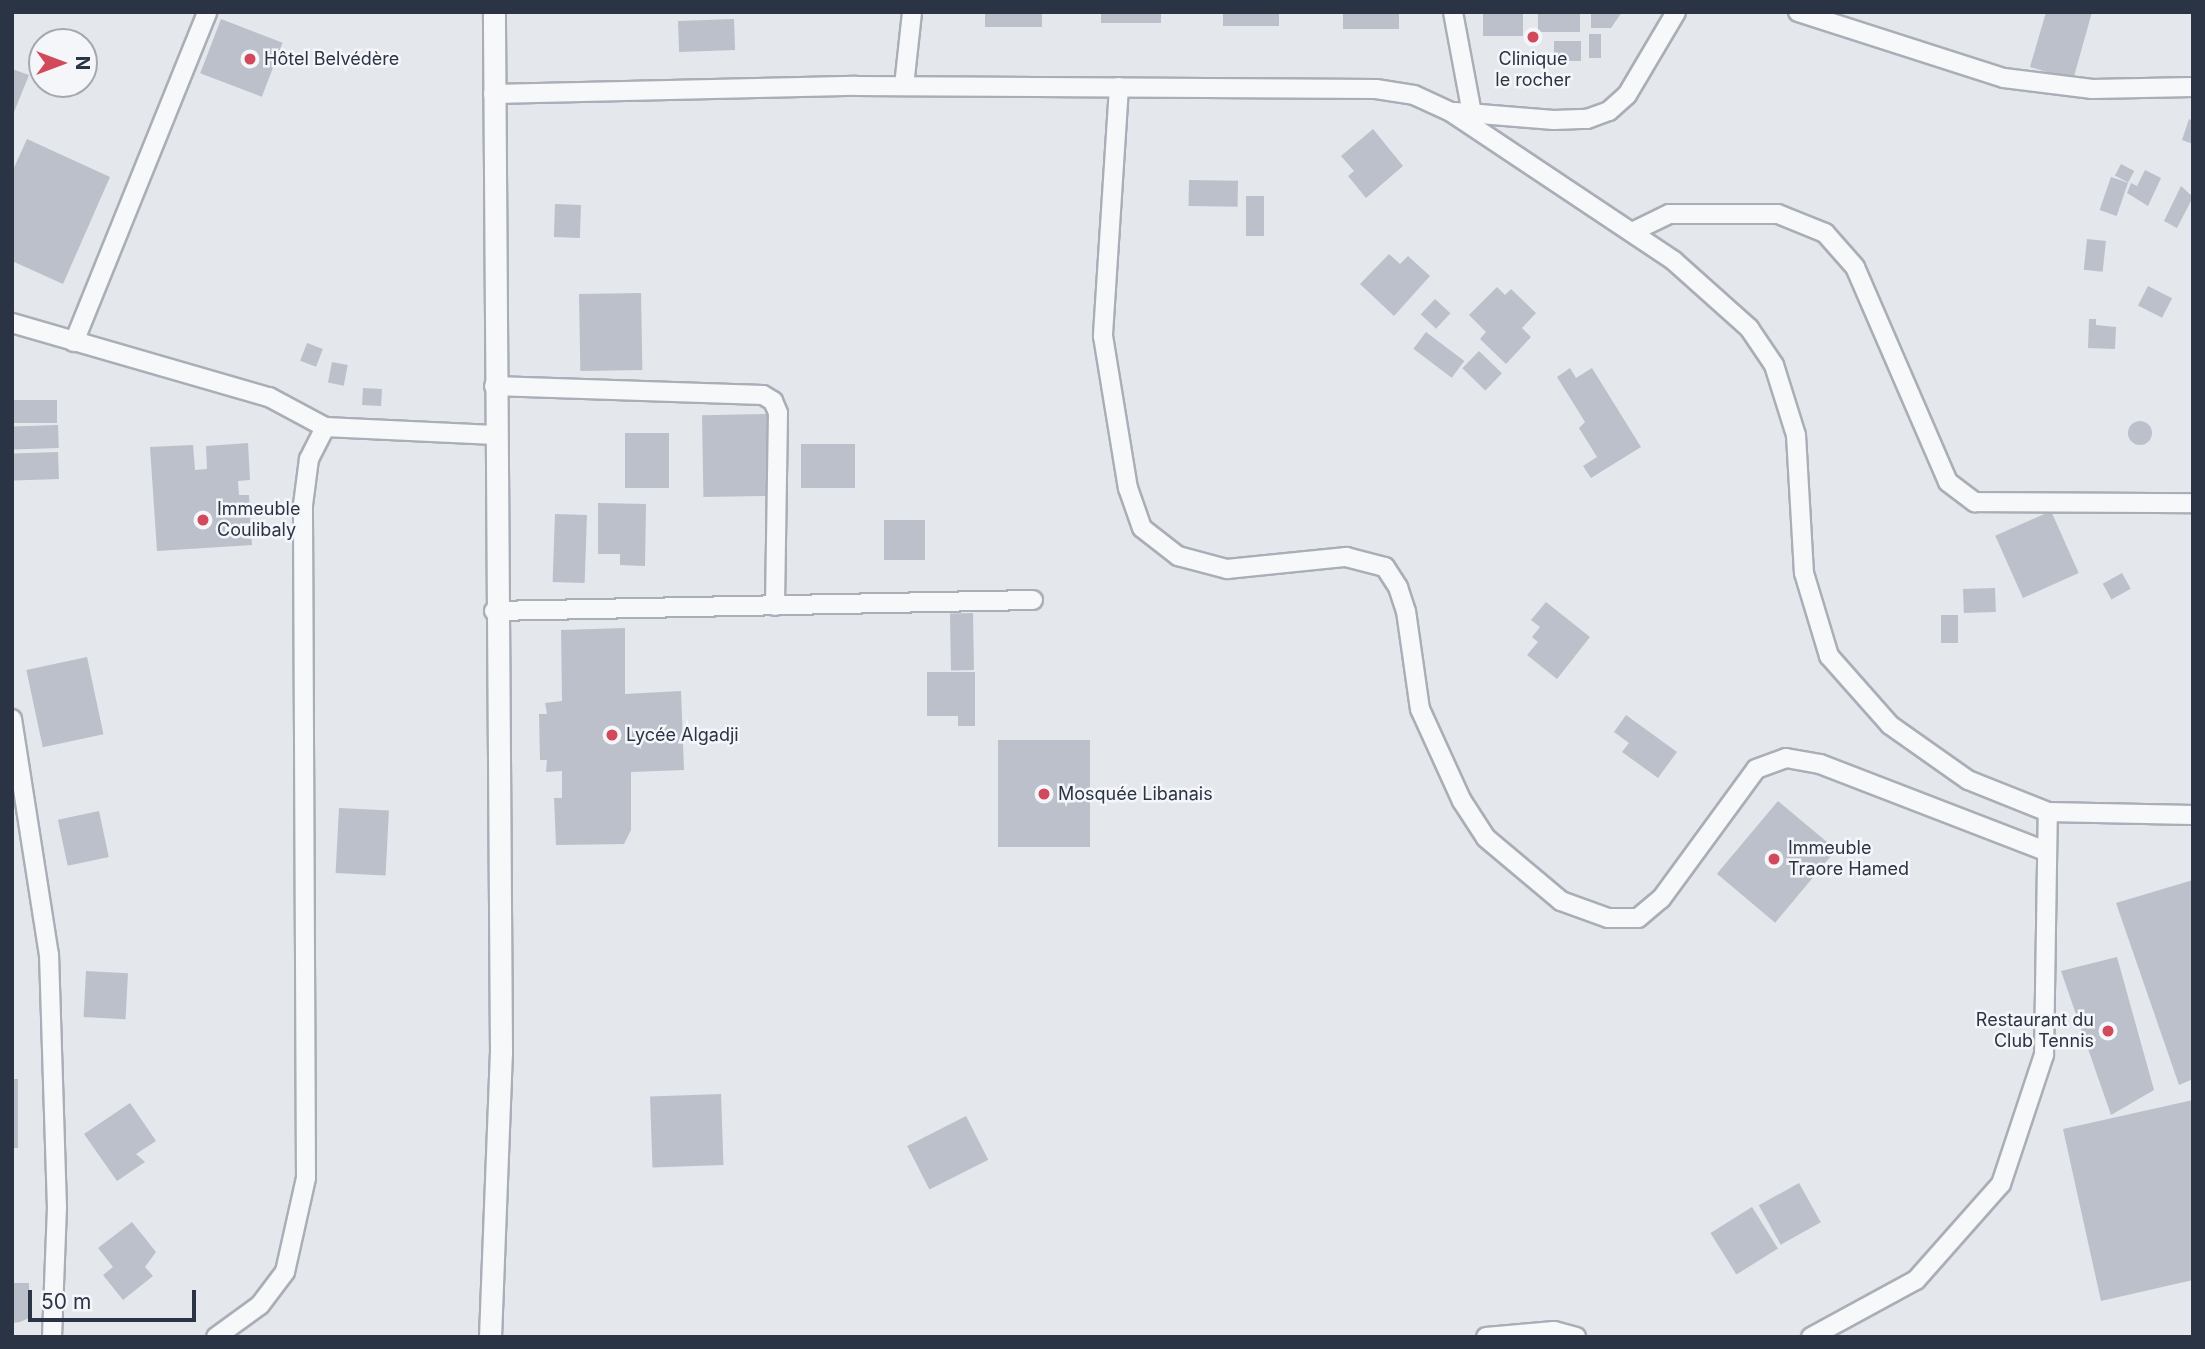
<!DOCTYPE html>
<meta charset="utf-8">
<style>
body{margin:0}
#map{position:relative;width:2205px;height:1349px;overflow:hidden;background:#e4e7ec;font-family:Inter,sans-serif}
div>[style]{position:absolute}
.building>*{inset:0;background:#bbc0ca;transform-origin:0 0}
.round{border-radius:50%}
.roads{filter:drop-shadow(2px 0 #a9aeb7) drop-shadow(-2px 0 #a9aeb7) drop-shadow(0 2px #a9aeb7) drop-shadow(0 -2px #a9aeb7)}
.minor>*{height:18px;margin:-9px;padding:0 9px;transform-origin:9px;border-radius:9px;background:#f7f8fa}
.tertiary>*{height:21px;margin:-10.5px;padding:0 10.5px;transform-origin:10.5px;border-radius:10.5px;background:#f7f8fa}
.dots>*{width:19px;height:19px;translate:-50% -50%;box-sizing:border-box;border:4px solid #f4f6f9;border-radius:50%}
span{translate:-50% -50%;white-space:nowrap;text-align:center;line-height:1.15;-webkit-text-stroke:5px #f4f6f9;paint-order:stroke}
.poi-label{font-size:18px;color:#2b3445}
.left{translate:0 -50%;text-align:left}
.right{translate:-100% -50%;text-align:right}
.frame{position:absolute;inset:0;border:14px solid #2b3445;pointer-events:none}
.north{position:absolute;left:28px;top:28px;width:70px;height:70px;box-sizing:border-box;background:#f4f6f9;border:2px solid #a4a8b1;border-radius:50%;rotate:90deg;font-size:19px;font-weight:700;line-height:28px;text-align:center;color:#2b3445}
.north::after{content:'';display:block;margin:auto;width:24px;height:32px;background:#d1495b;clip-path:polygon(50% 0,100% 100%,50% 72%,0 100%)}
.scale{position:absolute;left:28px;top:1290px;width:168px;height:32px;box-sizing:border-box;border:4px solid #2b3445;border-top:0;padding-left:9px;font-size:21px;line-height:24px;white-space:nowrap;color:#2b3445;-webkit-text-stroke:5px #f4f6f9;paint-order:stroke}
</style>
<div id="map">
<div class="building">
<div style="left:985px;top:12px;width:57px;height:15px"></div>
<div style="left:1101px;top:12px;width:60px;height:11px"></div>
<div style="left:1223px;top:12px;width:56px;height:14px"></div>
<div style="left:1343px;top:12px;width:56px;height:17px"></div>
<div style="left:1483px;top:12px;width:40px;height:24px"></div>
<div style="left:1538px;top:12px;width:42px;height:20px"></div>
<div style="clip-path:polygon(1591px 12px,1622px 12px,1611px 28px,1591px 28px)"></div>
<div style="clip-path:polygon(2046px 12px,2092px 12px,2073px 80px,2030px 67px)"></div>
<div style="left:221px;top:19px;width:66px;height:58px;rotate:21deg"></div>
<div style="left:734px;top:19px;width:31px;height:56px;rotate:88deg"></div>
<div style="left:1589px;top:34px;width:12px;height:24px"></div>
<div style="left:1554px;top:41px;width:27px;height:20px"></div>
<div style="clip-path:polygon(12px 69px,29px 75px,12px 117px)"></div>
<div style="clip-path:polygon(2189px 119px,2193px 121px,2193px 144px,2182px 140px)"></div>
<div style="clip-path:polygon(1373px 129px,1403px 166px,1366px 198px,1348px 176px,1354px 171px,1341px 156px)"></div>
<div style="clip-path:polygon(27px 139px,110px 177px,63px 284px,12px 261px,12px 172px)"></div>
<div style="left:2121px;top:164px;width:15px;height:13px;rotate:28deg"></div>
<div style="clip-path:polygon(2145px 170px,2161px 178px,2148px 206px,2127px 193px,2131px 183px,2137px 186px)"></div>
<div style="left:2111px;top:177px;width:18px;height:35px;rotate:19deg"></div>
<div style="left:1189px;top:180px;width:49px;height:26px;rotate:1deg"></div>
<div style="clip-path:polygon(2181px 186px,2193px 197px,2177px 228px,2164px 221px)"></div>
<div style="left:1246px;top:196px;width:18px;height:40px"></div>
<div style="left:555px;top:204px;width:26px;height:33px;rotate:2deg"></div>
<div style="left:2087px;top:239px;width:19px;height:31px;rotate:6deg"></div>
<div style="clip-path:polygon(1389px 254px,1400px 264px,1408px 256px,1430px 276px,1394px 316px,1360px 284px)"></div>
<div style="left:2148px;top:286px;width:27px;height:22px;rotate:27deg"></div>
<div style="clip-path:polygon(1497px 287px,1505px 295px,1511px 289px,1536px 313px,1522px 328px,1531px 337px,1506px 364px,1480px 339px,1486px 332px,1469px 315px)"></div>
<div style="left:641px;top:293px;width:77px;height:62px;rotate:89deg"></div>
<div style="left:1435px;top:299px;width:21px;height:21px;rotate:43deg"></div>
<div style="clip-path:polygon(2089px 319px,2096px 319px,2096px 325px,2116px 327px,2115px 349px,2088px 348px)"></div>
<div style="left:1426px;top:332px;width:48px;height:21px;rotate:37deg"></div>
<div style="left:307px;top:343px;width:17px;height:19px;rotate:21deg"></div>
<div style="left:1479px;top:351px;width:32px;height:24px;rotate:44deg"></div>
<div style="left:332px;top:362px;width:16px;height:21px;rotate:11deg"></div>
<div style="clip-path:polygon(1570px 368px,1576px 378px,1592px 368px,1641px 447px,1591px 478px,1583px 466px,1597px 457px,1579px 428px,1585px 422px,1557px 377px)"></div>
<div style="left:363px;top:388px;width:19px;height:17px;rotate:3deg"></div>
<div style="left:13px;top:400px;width:44px;height:23px"></div>
<div style="left:767px;top:414px;width:82px;height:65px;rotate:89deg"></div>
<div class="round" style="left:2128px;top:421px;width:24px;height:24px"></div>
<div style="left:58px;top:425px;width:23px;height:45px;rotate:88deg"></div>
<div style="left:625px;top:433px;width:44px;height:55px"></div>
<div style="clip-path:polygon(248px 443px,250px 480px,238px 481px,239px 495px,249px 495px,252px 545px,157px 551px,150px 447px,193px 445px,195px 470px,207px 469px,206px 446px)"></div>
<div style="left:801px;top:444px;width:54px;height:44px"></div>
<div style="left:58px;top:452px;width:27px;height:45px;rotate:88deg"></div>
<div style="clip-path:polygon(598px 503px,646px 504px,645px 566px,620px 565px,620px 554px,598px 554px)"></div>
<div style="left:2051px;top:511px;width:68px;height:61px;rotate:66deg"></div>
<div style="left:555px;top:514px;width:32px;height:68px;rotate:2deg"></div>
<div style="left:884px;top:520px;width:41px;height:40px"></div>
<div style="left:2122px;top:573px;width:18px;height:22px;rotate:61deg"></div>
<div style="left:1995px;top:588px;width:24px;height:32px;rotate:88deg"></div>
<div style="clip-path:polygon(1546px 602px,1590px 637px,1557px 679px,1527px 655px,1538px 642px,1532px 637px,1540px 627px,1531px 620px)"></div>
<div style="left:973px;top:613px;width:57px;height:23px;rotate:89deg"></div>
<div style="left:1941px;top:615px;width:17px;height:28px"></div>
<div style="clip-path:polygon(625px 628px,625px 694px,681px 691px,684px 770px,631px 772px,631px 830px,624px 844px,556px 845px,554px 798px,562px 798px,562px 771px,546px 772px,547px 760px,540px 760px,539px 714px,547px 714px,545px 703px,562px 701px,561px 630px)"></div>
<div style="left:87px;top:657px;width:79px;height:62px;rotate:78deg"></div>
<div style="clip-path:polygon(927px 672px,975px 672px,975px 726px,958px 726px,958px 716px,927px 716px)"></div>
<div style="clip-path:polygon(1626px 715px,1677px 752px,1658px 778px,1622px 752px,1629px 743px,1614px 732px)"></div>
<div style="left:998px;top:740px;width:92px;height:107px"></div>
<div style="left:1778px;top:801px;width:76px;height:95px;rotate:40deg"></div>
<div style="left:339px;top:808px;width:50px;height:65px;rotate:3deg"></div>
<div style="left:99px;top:811px;width:47px;height:42px;rotate:78deg"></div>
<div style="clip-path:polygon(2193px 880px,2193px 1079px,2179px 1085px,2116px 903px)"></div>
<div style="clip-path:polygon(2117px 957px,2154px 1090px,2111px 1115px,2061px 971px)"></div>
<div style="left:86px;top:971px;width:42px;height:46px;rotate:3deg"></div>
<div style="left:12px;top:1079px;width:6px;height:69px"></div>
<div style="left:721px;top:1094px;width:71px;height:71px;rotate:88deg"></div>
<div style="clip-path:polygon(2193px 1100px,2193px 1280px,2101px 1301px,2063px 1129px)"></div>
<div style="clip-path:polygon(130px 1103px,156px 1141px,136px 1154px,145px 1162px,117px 1181px,84px 1134px)"></div>
<div style="left:966px;top:1116px;width:49px;height:66px;rotate:63deg"></div>
<div style="left:1799px;top:1183px;width:45px;height:46px;rotate:61deg"></div>
<div style="left:1752px;top:1207px;width:49px;height:49px;rotate:58deg"></div>
<div style="clip-path:polygon(132px 1222px,156px 1252px,145px 1267px,153px 1276px,123px 1300px,103px 1275px,113px 1267px,98px 1248px)"></div>
<div style="clip-path:polygon(12px 1283px,29px 1283px,29px 1318px,20px 1322px,12px 1323px)"></div>
</div>
<div class="roads">
<div class="minor">
<div style="left:1453px;top:12px;width:104px;rotate:79.4deg"></div>
<div style="left:1798px;top:12px;width:216px;rotate:17.8deg"></div>
<div style="left:2004px;top:78px;width:89px;rotate:7.1deg"></div>
<div style="left:2092px;top:89px;width:101px;rotate:-1.1deg"></div>
<div style="left:904px;top:86px;width:74px;rotate:-83.8deg"></div>
<div style="left:1119px;top:87px;width:250px;rotate:93.7deg"></div>
<div style="left:1103px;top:336px;width:154px;rotate:80.7deg"></div>
<div style="left:1128px;top:488px;width:42px;rotate:70.7deg"></div>
<div style="left:1142px;top:528px;width:46px;rotate:37.9deg"></div>
<div style="left:1178px;top:556px;width:51px;rotate:14.9deg"></div>
<div style="left:1227px;top:569px;width:120px;rotate:-5.8deg"></div>
<div style="left:1346px;top:557px;width:40px;rotate:14.4deg"></div>
<div style="left:1385px;top:567px;width:24px;rotate:57deg"></div>
<div style="left:1398px;top:587px;width:25px;rotate:72deg"></div>
<div style="left:1406px;top:611px;width:99px;rotate:81.9deg"></div>
<div style="left:1420px;top:709px;width:101px;rotate:65.5deg"></div>
<div style="left:1462px;top:801px;width:44px;rotate:57deg"></div>
<div style="left:1486px;top:838px;width:98px;rotate:40deg"></div>
<div style="left:1561px;top:901px;width:50px;rotate:19.9deg"></div>
<div style="left:1608px;top:918px;width:30px"></div>
<div style="left:1638px;top:918px;width:30px;rotate:-40deg"></div>
<div style="left:1661px;top:899px;width:161px;rotate:-53.8deg"></div>
<div style="left:1756px;top:769px;width:32px;rotate:-20deg"></div>
<div style="left:1786px;top:758px;width:35px;rotate:10deg"></div>
<div style="left:1820px;top:764px;width:241px;rotate:21.1deg"></div>
<div style="left:493px;top:94px;width:363px;rotate:-1.3deg"></div>
<div style="left:856px;top:86px;width:520px;rotate:0.33deg"></div>
<div style="left:1376px;top:89px;width:38px;rotate:9deg"></div>
<div style="left:1414px;top:95px;width:41px;rotate:24.7deg"></div>
<div style="left:1451px;top:112px;width:268px;rotate:33.7deg"></div>
<div style="left:1674px;top:261px;width:101px;rotate:41.8deg"></div>
<div style="left:1749px;top:328px;width:45px;rotate:56deg"></div>
<div style="left:1774px;top:365px;width:73px;rotate:72.6deg"></div>
<div style="left:1796px;top:435px;width:138px;rotate:86.7deg"></div>
<div style="left:1804px;top:573px;width:87px;rotate:73.2deg"></div>
<div style="left:1829px;top:656px;width:92px;rotate:48.5deg"></div>
<div style="left:1890px;top:725px;width:95px;rotate:35.2deg"></div>
<div style="left:1968px;top:780px;width:86px;rotate:21.8deg"></div>
<div style="left:2048px;top:812px;width:145px;rotate:1.2deg"></div>
<div style="left:1455px;top:112px;width:99px;rotate:4.6deg"></div>
<div style="left:1554px;top:120px;width:33px;rotate:-2deg"></div>
<div style="left:1587px;top:119px;width:23px;rotate:-20deg"></div>
<div style="left:1609px;top:111px;width:24px;rotate:-42deg"></div>
<div style="left:1627px;top:95px;width:96px;rotate:-59.4deg"></div>
<div style="left:1632px;top:232px;width:41px;rotate:-25.9deg"></div>
<div style="left:1669px;top:214px;width:109px"></div>
<div style="left:1778px;top:214px;width:51px;rotate:22deg"></div>
<div style="left:1825px;top:233px;width:45px;rotate:48.6deg"></div>
<div style="left:1855px;top:267px;width:234px;rotate:66.6deg"></div>
<div style="left:1948px;top:482px;width:34px;rotate:37deg"></div>
<div style="left:1975px;top:502px;width:218px;rotate:0.3deg"></div>
<div style="left:12px;top:323px;width:267px;rotate:16.1deg"></div>
<div style="left:269px;top:397px;width:64px;rotate:28.2deg"></div>
<div style="left:325px;top:427px;width:170px;rotate:2.7deg"></div>
<div style="left:74px;top:342px;width:356px;rotate:-68deg"></div>
<div style="left:494px;top:386px;width:269px;rotate:1.9deg"></div>
<div style="left:763px;top:395px;width:12px;rotate:31deg"></div>
<div style="left:773px;top:401px;width:13px;rotate:67deg"></div>
<div style="left:778px;top:413px;width:193px;rotate:90.9deg"></div>
<div style="left:494px;top:611px;width:539px;rotate:-1.17deg"></div>
<div style="left:12px;top:719px;width:238px;rotate:81.1deg"></div>
<div style="left:49px;top:954px;width:253px;rotate:88.2deg"></div>
<div style="left:57px;top:1207px;width:130px;rotate:92.2deg"></div>
<div style="left:216px;top:1337px;width:54px;rotate:-36deg"></div>
<div style="left:260px;top:1305px;width:41px;rotate:-52.9deg"></div>
<div style="left:285px;top:1272px;width:96px;rotate:-77.4deg"></div>
<div style="left:306px;top:1178px;width:673px;rotate:-90.26deg"></div>
<div style="left:303px;top:505px;width:46px;rotate:-82.6deg"></div>
<div style="left:309px;top:459px;width:36px;rotate:-63deg"></div>
<div style="left:1486px;top:1337px;width:68px;rotate:-5deg"></div>
<div style="left:1554px;top:1331px;width:23px;rotate:15deg"></div>
<div style="left:1811px;top:1337px;width:119px;rotate:-28.5deg"></div>
<div style="left:1916px;top:1280px;width:128px;rotate:-48.5deg"></div>
<div style="left:2001px;top:1184px;width:136px;rotate:-71.6deg"></div>
<div style="left:2044px;top:1055px;width:243px;rotate:-89.1deg"></div>
</div>
<div class="tertiary">
<div style="left:490px;top:1337px;width:284px;rotate:-87.8deg"></div>
<div style="left:501px;top:1053px;width:1041px;rotate:-90.39deg"></div>
</div>
</div>
<div class="dots">
<div style="left:1533px;top:37px;background:#d1495b"></div>
<div style="left:250px;top:59px;background:#d1495b"></div>
<div style="left:203px;top:520px;background:#d1495b"></div>
<div style="left:612px;top:735px;background:#d1495b"></div>
<div style="left:1044px;top:794px;background:#d1495b"></div>
<div style="left:1774px;top:859px;background:#d1495b"></div>
<div style="left:2108px;top:1031px;background:#d1495b"></div>
</div>
<div class="poi-label">
<span class="left" style="left:264px;top:59px">Hôtel Belvédère</span>
<span style="left:1533px;top:70px">Clinique<br>le rocher</span>
<span class="left" style="left:217px;top:520px">Immeuble<br>Coulibaly</span>
<span class="left" style="left:626px;top:735px">Lycée Algadji</span>
<span class="left" style="left:1058px;top:794px">Mosquée Libanais</span>
<span class="left" style="left:1788px;top:859px">Immeuble<br>Traore Hamed</span>
<span class="right" style="left:2094px;top:1031px">Restaurant du<br>Club Tennis</span>
</div>
<div class="frame"></div>
<div class="north">N</div>
<div class="scale">50 m</div>
</div>
